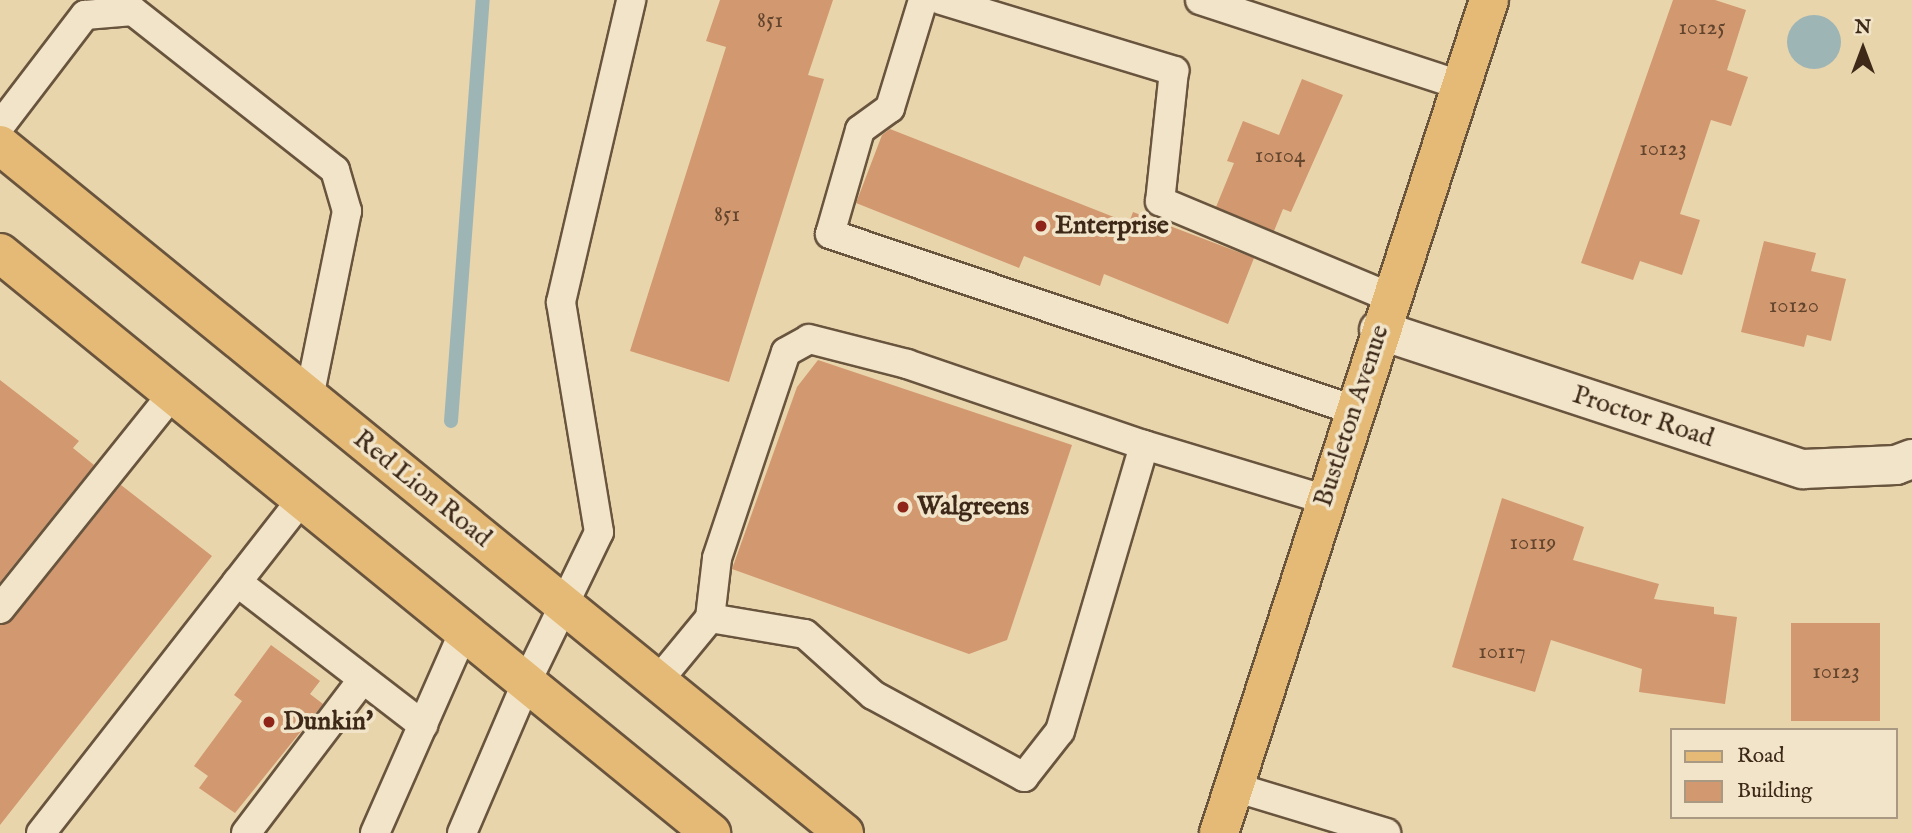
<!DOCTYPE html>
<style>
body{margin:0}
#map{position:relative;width:1912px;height:833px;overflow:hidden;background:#e9d5ac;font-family:"IM FELL English",serif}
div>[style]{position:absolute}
.water>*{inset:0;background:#9eb5b6}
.round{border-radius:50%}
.stream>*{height:14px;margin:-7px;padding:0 7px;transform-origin:7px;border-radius:7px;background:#9eb5b6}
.building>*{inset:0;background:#d2986f;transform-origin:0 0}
.roads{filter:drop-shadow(2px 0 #69543e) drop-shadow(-2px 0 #69543e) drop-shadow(0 2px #69543e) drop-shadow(0 -2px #69543e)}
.lane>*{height:28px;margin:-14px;padding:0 14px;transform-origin:14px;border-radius:14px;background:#f1e4c9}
.street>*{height:38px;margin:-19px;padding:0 19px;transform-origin:19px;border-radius:19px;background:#f1e4c9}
.primary>*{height:38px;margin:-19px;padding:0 19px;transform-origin:19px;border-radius:19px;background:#e4ba76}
.dots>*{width:19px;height:19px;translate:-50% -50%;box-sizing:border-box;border:4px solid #f1e4c9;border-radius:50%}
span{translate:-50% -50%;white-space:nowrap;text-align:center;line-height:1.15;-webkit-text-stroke:7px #f1e4c9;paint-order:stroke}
.number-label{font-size:23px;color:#63452e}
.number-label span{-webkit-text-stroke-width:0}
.poi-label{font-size:26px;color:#3e2919;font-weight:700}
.left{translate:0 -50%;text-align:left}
.street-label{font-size:26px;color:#3e2919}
.legend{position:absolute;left:1670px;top:728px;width:228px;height:91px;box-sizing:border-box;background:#f1e4c9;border:2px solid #a99983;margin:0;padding:9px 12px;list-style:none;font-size:21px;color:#3e2919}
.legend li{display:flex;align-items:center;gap:14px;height:35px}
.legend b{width:35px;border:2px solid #a99983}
.north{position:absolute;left:1828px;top:14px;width:70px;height:70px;-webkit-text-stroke:5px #f1e4c9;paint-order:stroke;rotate:0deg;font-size:19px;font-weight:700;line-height:28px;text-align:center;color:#3e2919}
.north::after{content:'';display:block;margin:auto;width:24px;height:32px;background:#3e2919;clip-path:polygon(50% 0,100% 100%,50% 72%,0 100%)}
</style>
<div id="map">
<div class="water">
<div class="round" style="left:1787px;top:15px;width:54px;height:54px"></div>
</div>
<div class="stream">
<div style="left:451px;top:421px;width:422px;rotate:-85.7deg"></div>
</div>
<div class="building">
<div style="clip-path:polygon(720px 0,833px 0,808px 75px,824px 79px,729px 382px,630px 351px,726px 47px,706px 41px)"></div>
<div style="clip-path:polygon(1673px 0,1715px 0,1746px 10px,1727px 70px,1748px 77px,1731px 126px,1711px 120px,1680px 214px,1700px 220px,1682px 275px,1640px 261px,1633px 280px,1581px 263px)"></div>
<div style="clip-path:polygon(1302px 79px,1343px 95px,1291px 212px,1283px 209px,1274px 231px,1216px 207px,1234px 163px,1227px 161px,1243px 121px,1279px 135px)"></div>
<div style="clip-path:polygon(890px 129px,1129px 223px,1133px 212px,1254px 258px,1228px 324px,1104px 274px,1100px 286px,1024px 256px,1019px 268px,856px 203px,882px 135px)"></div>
<div style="clip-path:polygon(1764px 241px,1816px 253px,1811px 271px,1846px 279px,1831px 341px,1807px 335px,1804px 347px,1741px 332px)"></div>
<div style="clip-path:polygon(818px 360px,1072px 445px,1007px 640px,969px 654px,732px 569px,797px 387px)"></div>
<div style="clip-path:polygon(0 380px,79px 441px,73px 448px,94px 465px,0 582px)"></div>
<div style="clip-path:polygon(121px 485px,212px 556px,0 825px,0 625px,13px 619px)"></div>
<div style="clip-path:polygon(1502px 498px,1584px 527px,1573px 560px,1659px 584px,1654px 599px,1714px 607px,1714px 614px,1737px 617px,1725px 704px,1639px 692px,1642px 669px,1551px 640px,1535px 692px,1452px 667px)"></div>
<div style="left:1791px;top:623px;width:89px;height:98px"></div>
<div style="clip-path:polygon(271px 645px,320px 681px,310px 694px,323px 704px,235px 813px,199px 788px,208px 776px,194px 766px,242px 701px,234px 695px)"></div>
</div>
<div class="roads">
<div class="lane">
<div style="left:923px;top:0;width:113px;rotate:107deg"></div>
<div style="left:890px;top:108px;width:37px;rotate:144deg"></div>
<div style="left:860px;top:130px;width:108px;rotate:106.1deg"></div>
<div style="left:830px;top:234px;width:553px;rotate:18.57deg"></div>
<div style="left:941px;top:0;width:244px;rotate:16.9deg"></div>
<div style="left:1174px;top:71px;width:131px;rotate:96.1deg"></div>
<div style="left:1160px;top:201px;width:249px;rotate:22.7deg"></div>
<div style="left:1200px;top:0;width:274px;rotate:18.1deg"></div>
<div style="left:0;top:126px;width:140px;rotate:-52.6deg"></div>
<div style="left:85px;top:15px;width:48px;rotate:-4.8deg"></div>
<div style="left:133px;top:11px;width:257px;rotate:38.2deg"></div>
<div style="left:335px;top:170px;width:43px;rotate:73.7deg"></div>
<div style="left:347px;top:211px;width:191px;rotate:101.5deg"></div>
<div style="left:237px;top:582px;width:235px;rotate:37.6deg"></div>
<div style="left:0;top:609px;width:275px;rotate:-51.3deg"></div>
<div style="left:710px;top:618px;width:60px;rotate:-83.3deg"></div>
<div style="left:717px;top:558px;width:217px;rotate:-71.5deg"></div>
<div style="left:786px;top:352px;width:26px;rotate:-29deg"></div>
<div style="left:809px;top:339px;width:101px;rotate:14.3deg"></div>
<div style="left:907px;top:364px;width:250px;rotate:18.9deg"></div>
<div style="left:658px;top:681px;width:82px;rotate:-50.5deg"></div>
<div style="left:710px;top:618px;width:96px;rotate:9.6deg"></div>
<div style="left:805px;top:634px;width:91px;rotate:41.9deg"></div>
<div style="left:873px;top:695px;width:172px;rotate:28.5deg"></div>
<div style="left:1024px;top:777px;width:58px;rotate:-52deg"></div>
<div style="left:1060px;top:731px;width:298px;rotate:-73.6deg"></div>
<div style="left:1144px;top:445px;width:190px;rotate:16.8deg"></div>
<div style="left:1234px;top:787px;width:159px;rotate:16.8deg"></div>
<div style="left:41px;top:833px;width:424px;rotate:-52deg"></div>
<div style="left:246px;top:833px;width:193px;rotate:-52.8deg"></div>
<div style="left:375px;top:833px;width:223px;rotate:-66.2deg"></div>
<div style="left:462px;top:833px;width:168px;rotate:-66.8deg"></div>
<div style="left:528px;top:679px;width:163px;rotate:-64.2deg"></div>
<div style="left:599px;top:532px;width:233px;rotate:-99.4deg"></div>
<div style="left:561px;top:302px;width:310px;rotate:-76.9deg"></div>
</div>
<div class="street">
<div style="left:1379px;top:330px;width:446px;rotate:18.2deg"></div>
<div style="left:1803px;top:469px;width:93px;rotate:-2.5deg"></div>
<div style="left:1896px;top:465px;width:17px;rotate:-21deg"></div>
</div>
<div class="primary">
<div style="left:0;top:145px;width:1089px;rotate:39.19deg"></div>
<div style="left:0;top:253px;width:918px;rotate:39.21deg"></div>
<div style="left:1219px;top:833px;width:876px;rotate:-72.04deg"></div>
</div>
</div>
<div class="dots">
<div style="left:1041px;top:226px;background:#8f2418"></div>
<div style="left:903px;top:507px;background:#8f2418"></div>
<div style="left:269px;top:722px;background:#8f2418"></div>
</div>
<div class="number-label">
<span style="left:770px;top:21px">851</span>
<span style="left:1702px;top:28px">10125</span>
<span style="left:1663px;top:149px">10123</span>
<span style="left:1280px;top:156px">10104</span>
<span style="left:727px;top:215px">851</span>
<span style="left:1794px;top:306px">10120</span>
<span style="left:1533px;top:543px">10119</span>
<span style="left:1502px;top:652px">10117</span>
<span style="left:1836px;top:672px">10123</span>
</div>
<div class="poi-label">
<span class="left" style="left:1055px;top:226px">Enterprise</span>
<span class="left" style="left:917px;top:507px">Walgreens</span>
<span class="left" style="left:283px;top:722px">Dunkin'</span>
</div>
<div class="street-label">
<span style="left:1352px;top:416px;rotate:-72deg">Bustleton Avenue</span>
<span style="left:1643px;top:417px;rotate:18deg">Proctor Road</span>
<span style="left:422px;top:489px;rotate:39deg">Red Lion Road</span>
</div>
<ul class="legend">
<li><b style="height:9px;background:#e4ba76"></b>Road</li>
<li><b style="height:19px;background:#d2986f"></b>Building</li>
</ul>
<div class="north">N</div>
</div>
